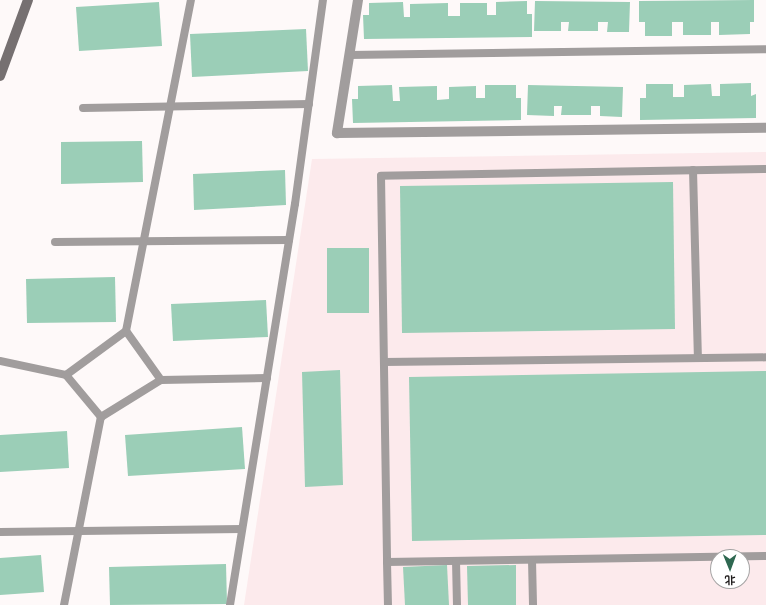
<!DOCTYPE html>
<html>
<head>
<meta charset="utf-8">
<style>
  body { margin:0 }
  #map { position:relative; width:766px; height:605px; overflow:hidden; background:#fef9f9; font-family:"IBM Plex Serif","Noto Sans SC",serif }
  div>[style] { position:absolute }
  .built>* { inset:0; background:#fceaec }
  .building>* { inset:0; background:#9bceb7 }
  .lane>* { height:8px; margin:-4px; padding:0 4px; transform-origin:4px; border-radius:4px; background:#a19d9d }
  .street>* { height:10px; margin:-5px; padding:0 5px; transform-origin:5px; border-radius:5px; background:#a19d9d }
  .secondary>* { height:10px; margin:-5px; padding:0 5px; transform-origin:5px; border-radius:5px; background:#767071 }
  span { translate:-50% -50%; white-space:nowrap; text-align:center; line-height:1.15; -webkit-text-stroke:3px #fff; paint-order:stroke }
  .north { position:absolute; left:710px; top:549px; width:40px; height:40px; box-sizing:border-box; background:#fff; border:1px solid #a5a4a4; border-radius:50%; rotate:179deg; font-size:11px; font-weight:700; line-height:16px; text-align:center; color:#1e1b1b }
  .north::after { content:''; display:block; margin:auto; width:14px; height:18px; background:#2e6851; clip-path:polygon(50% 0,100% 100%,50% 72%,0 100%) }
</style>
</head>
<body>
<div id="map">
  <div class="built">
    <i style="clip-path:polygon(evenodd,766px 152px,766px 605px,244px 605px,312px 159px,766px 152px,718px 557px,742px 557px,742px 581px,718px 581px,718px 557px)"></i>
  </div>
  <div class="building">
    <i style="clip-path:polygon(754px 0,754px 22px,750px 22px,750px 34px,719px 35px,719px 22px,711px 22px,711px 35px,683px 35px,683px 22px,672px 22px,672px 36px,645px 36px,645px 22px,639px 22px,639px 1px)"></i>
    <i style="clip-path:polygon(527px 1px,527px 14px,532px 14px,532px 37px,364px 39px,363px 15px,369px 15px,369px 3px,403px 2px,404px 17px,410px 17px,410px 4px,448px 3px,448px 16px,460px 16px,460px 3px,487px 3px,487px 15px,496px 15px,496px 2px)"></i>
    <i style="clip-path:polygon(535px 1px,630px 2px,629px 32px,607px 32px,608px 22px,598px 22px,598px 31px,568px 31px,569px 22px,561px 22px,561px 31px,534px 31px)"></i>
    <i style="clip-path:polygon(159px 2px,162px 46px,79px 51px,76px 7px)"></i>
    <i style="clip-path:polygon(306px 29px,308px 71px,192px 77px,190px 34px)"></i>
    <i style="clip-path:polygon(751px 83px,751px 96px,756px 94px,756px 118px,640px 120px,640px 98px,646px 98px,646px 84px,673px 84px,673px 97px,684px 97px,684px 85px,711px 84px,712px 96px,720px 96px,720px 84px)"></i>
    <i style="clip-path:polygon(392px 85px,393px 101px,400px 101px,399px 87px,437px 86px,437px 100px,449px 99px,449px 87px,476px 86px,476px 98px,485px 98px,485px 85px,516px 85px,516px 98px,521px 98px,521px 120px,353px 123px,352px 99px,358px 99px,358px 86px)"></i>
    <i style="clip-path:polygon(528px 85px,623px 87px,622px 117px,600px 116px,600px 106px,591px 106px,591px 115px,561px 115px,562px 106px,554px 106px,554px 116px,527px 115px)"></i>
    <i style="clip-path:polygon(142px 141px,143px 182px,61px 184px,61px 142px)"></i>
    <i style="clip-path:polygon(285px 170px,286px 205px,194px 210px,193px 174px)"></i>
    <i style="clip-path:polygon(673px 182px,675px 329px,402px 333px,400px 186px)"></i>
    <i style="clip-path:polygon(327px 248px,369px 248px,369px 313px,327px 313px)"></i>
    <i style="clip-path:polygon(115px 277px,116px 322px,27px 323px,26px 279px)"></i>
    <i style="clip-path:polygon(266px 300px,268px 337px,173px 341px,171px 304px)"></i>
    <i style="clip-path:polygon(340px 370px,343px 485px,305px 487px,302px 372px)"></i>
    <i style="clip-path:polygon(766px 371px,766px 535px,412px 541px,409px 377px)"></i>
    <i style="clip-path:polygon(242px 427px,245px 469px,128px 476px,125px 435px)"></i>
    <i style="clip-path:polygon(67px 431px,69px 468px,0 472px,0 435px)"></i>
    <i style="clip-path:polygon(41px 555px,44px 592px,0 595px,0 558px)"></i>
    <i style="clip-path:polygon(226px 564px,227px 604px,110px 605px,109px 567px)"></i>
    <i style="clip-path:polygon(447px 565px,449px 605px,405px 605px,403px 567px)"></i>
    <i style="clip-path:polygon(516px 565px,516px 605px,468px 605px,467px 566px)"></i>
  </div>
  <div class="lane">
    <i style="left:349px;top:55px;width:417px;rotate:-0.8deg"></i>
    <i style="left:83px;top:108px;width:226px;rotate:-1deg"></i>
    <i style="left:766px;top:169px;width:385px;rotate:179deg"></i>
    <i style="left:381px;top:176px;width:386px;rotate:89.1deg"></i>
    <i style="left:387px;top:562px;width:379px;rotate:-0.9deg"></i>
    <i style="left:693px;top:170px;width:188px;rotate:88.5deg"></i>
    <i style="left:55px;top:242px;width:234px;rotate:-0.5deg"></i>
    <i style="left:126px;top:331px;width:337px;rotate:-78.9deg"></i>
    <i style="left:0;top:361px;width:67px;rotate:12deg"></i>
    <i style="left:384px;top:362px;width:382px;rotate:-0.7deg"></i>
    <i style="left:161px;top:380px;width:106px;rotate:-1.1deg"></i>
    <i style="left:0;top:532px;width:242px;rotate:-0.7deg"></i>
    <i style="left:532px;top:560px;width:45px;rotate:88.7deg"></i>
    <i style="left:456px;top:561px;width:44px;rotate:88.7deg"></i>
    <i style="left:387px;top:562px;width:43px;rotate:88.7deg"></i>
    <i style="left:64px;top:605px;width:192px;rotate:-78.9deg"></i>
    <i style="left:101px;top:417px;width:70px;rotate:-31.7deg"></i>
    <i style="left:161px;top:380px;width:60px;rotate:-125.5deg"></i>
    <i style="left:126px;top:331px;width:74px;rotate:143.7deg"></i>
    <i style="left:66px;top:375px;width:55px;rotate:50.2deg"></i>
    <i style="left:230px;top:605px;width:406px;rotate:-80.8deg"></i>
    <i style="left:295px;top:204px;width:206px;rotate:-82.2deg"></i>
  </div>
  <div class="street">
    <i style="left:358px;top:0;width:135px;rotate:99deg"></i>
    <i style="left:337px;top:133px;width:429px;rotate:-0.7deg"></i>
  </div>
  <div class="secondary">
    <i style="left:0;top:76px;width:81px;rotate:-69.8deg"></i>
  </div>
  <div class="north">北</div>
</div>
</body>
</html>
